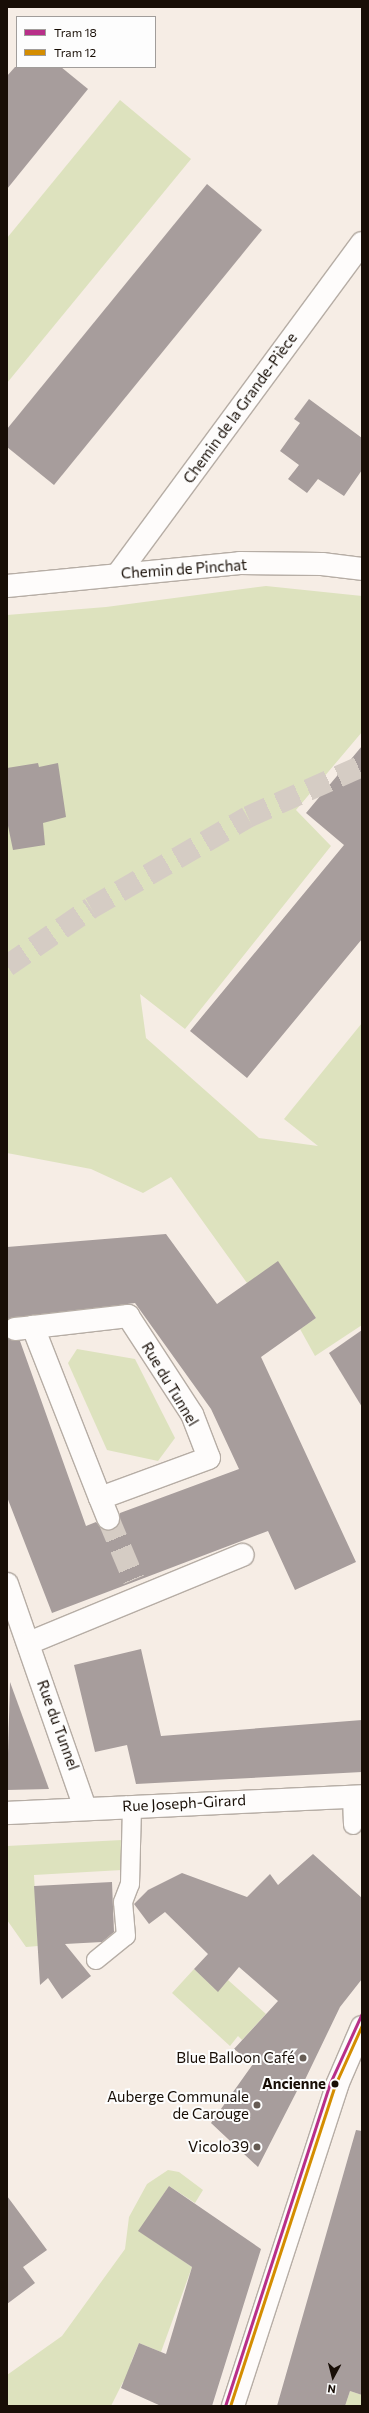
<!DOCTYPE html>
<html>
<head>
<meta charset="utf-8">
<style>
  body { margin:0 }
  #map { position:relative; width:369px; height:2413px; overflow:hidden; background:#f6ede5; font-family:Commissioner,sans-serif }
  div>[style] { position:absolute }
  .green>* { inset:0; background:#dde2be }
  .building>* { inset:0; background:#a79d9c }
  .street-tunnel>* { height:22px; margin-top:-11px; transform-origin:0; background:repeating-linear-gradient(90deg,#d5ccc4 0 22px,transparent 0 33px) }
  .primary-tunnel>* { height:22px; margin-top:-11px; transform-origin:0; background:repeating-linear-gradient(90deg,#d5ccc4 0 22px,transparent 0 33px) }
  .roads { filter:drop-shadow(1px 0 #b6ada5) drop-shadow(-1px 0 #b6ada5) drop-shadow(0 1px #b6ada5) drop-shadow(0 -1px #b6ada5) }
  .lane>* { height:18px; margin:-9px; padding:0 9px; transform-origin:9px; border-radius:9px; background:#fefcfb }
  .street>* { height:22px; margin:-11px; padding:0 11px; transform-origin:11px; border-radius:11px; background:#fefcfb }
  .secondary>* { height:22px; margin:-11px; padding:0 11px; transform-origin:11px; border-radius:11px; background:#fefcfb }
  .tram-1>* { height:3px; margin:-1.5px; padding:0 1.5px; transform-origin:1.5px; border-radius:1.5px; background:#b82f89 }
  .tram-2>* { height:3px; margin:-1.5px; padding:0 1.5px; transform-origin:1.5px; border-radius:1.5px; background:#d48d01 }
  .dots>* { width:11px; height:11px; translate:-50% -50%; box-sizing:border-box; border:2px solid #fdfdfd; border-radius:50% }
  span { translate:-50% -50%; white-space:nowrap; text-align:center; line-height:1.15; -webkit-text-stroke:4px #fdfdfd; paint-order:stroke }
  .street-label { font-size:15px; color:#180e06 }
  .poi-label { font-size:15px; color:#180e06 }
  .right { translate:-100% -50%; text-align:right }
  .stop-label { font-size:15px; color:#180e06; font-weight:700 }
  .frame { position:absolute; inset:0; border:8px solid #180e06; pointer-events:none }
  .legend { position:absolute; left:16px; top:16px; width:140px; height:52px; box-sizing:border-box; background:#fdfdfd; border:1px solid #a19d9a; margin:0; padding:5px 7px; list-style:none; font-size:12px; color:#180e06 }
  .legend li { display:flex; align-items:center; gap:8px; height:20px }
  .legend b { width:20px; border:1px solid #a19d9a }
  .north { position:absolute; left:313px; top:2357px; width:40px; height:40px; -webkit-text-stroke:3px #fdfdfd; paint-order:stroke; rotate:187deg; font-size:11px; font-weight:700; line-height:16px; text-align:center; color:#180e06 }
  .north::after { content:''; display:block; margin:auto; width:14px; height:18px; background:#180e06; clip-path:polygon(50% 0,100% 100%,50% 72%,0 100%) }
</style>
</head>
<body>
<div id="map">
  <div class="green">
    <i style="clip-path:polygon(120px 100px,191px 159px,7px 383px,7px 238px)"></i>
    <i style="clip-path:polygon(266px 586px,362px 596px,362px 732px,296px 810px,331px 846px,185px 1029px,140px 994px,146px 1038px,259px 1138px,318px 1146px,284px 1119px,362px 1023px,362px 1325px,315px 1356px,300px 1329px,316px 1318px,278px 1262px,247px 1283px,171px 1177px,143px 1193px,91px 1169px,7px 1153px,7px 615px,106px 607px)"></i>
    <i style="clip-path:polygon(77px 1349px,135px 1359px,175px 1438px,158px 1461px,107px 1450px,68px 1363px)"></i>
    <i style="clip-path:polygon(122px 1840px,122px 1870px,34px 1875px,38px 1946px,26px 1947px,7px 1920px,7px 1846px)"></i>
    <i style="clip-path:polygon(194px 1969px,218px 1991px,228px 1980px,266px 2014px,242px 2040px,238px 2036px,230px 2046px,172px 1993px)"></i>
    <i style="clip-path:polygon(168px 2170px,179px 2172px,203px 2190px,195px 2203px,169px 2186px,139px 2231px,192px 2267px,161px 2352px,139px 2343px,131px 2362px,131px 2385px,123px 2382px,111px 2406px,7px 2406px,7px 2375px,62px 2336px,125px 2249px,129px 2217px,147px 2184px)"></i>
    <i style="clip-path:polygon(350px 2391px,362px 2395px,362px 2406px,345px 2406px)"></i>
  </div>
  <div class="building">
    <i style="clip-path:polygon(15px 67px,61px 67px,88px 89px,7px 189px,7px 76px)"></i>
    <i style="clip-path:polygon(207px 184px,262px 230px,54px 485px,7px 447px,7px 429px)"></i>
    <i style="clip-path:polygon(309px 399px,362px 438px,362px 470px,344px 496px,318px 479px,307px 493px,288px 479px,299px 465px,280px 451px,300px 423px,294px 419px)"></i>
    <i style="clip-path:polygon(362px 746px,362px 939px,247px 1078px,190px 1031px,344px 845px,306px 813px)"></i>
    <i style="clip-path:polygon(38px 763px,39px 767px,58px 763px,66px 817px,43px 823px,45px 845px,13px 850px,7px 821px,7px 768px)"></i>
    <i style="clip-path:polygon(166px 1234px,217px 1304px,278px 1261px,316px 1318px,261px 1357px,356px 1562px,295px 1590px,268px 1531px,52px 1613px,7px 1497px,7px 1338px,20px 1341px,86px 1526px,96px 1522px,101px 1528px,112px 1530px,118px 1525px,120px 1513px,239px 1469px,211px 1409px,135px 1303px,7px 1320px,7px 1247px)"></i>
    <i style="clip-path:polygon(362px 1330px,362px 1407px,329px 1353px)"></i>
    <i style="clip-path:polygon(141px 1649px,161px 1736px,362px 1720px,362px 1772px,136px 1784px,127px 1745px,95px 1752px,74px 1665px)"></i>
    <i style="clip-path:polygon(10px 1682px,49px 1789px,7px 1790px)"></i>
    <i style="clip-path:polygon(313px 1854px,362px 1898px,362px 1979px,340px 2007px,301px 2088px,299px 2087px,258px 2167px,211px 2123px,253px 2064px,234px 2049px,278px 2001px,239px 1967px,218px 1992px,194px 1969px,208px 1954px,165px 1912px,149px 1924px,134px 1904px,148px 1890px,182px 1873px,247px 1897px,270px 1874px,278px 1885px)"></i>
    <i style="clip-path:polygon(112px 1882px,114px 1932px,102px 1942px,65px 1944px,91px 1976px,62px 1999px,48px 1978px,40px 1985px,34px 1886px)"></i>
    <i style="clip-path:polygon(356px 2130px,362px 2131px,362px 2395px,350px 2391px,345px 2406px,277px 2406px)"></i>
    <i style="clip-path:polygon(169px 2186px,261px 2249px,212px 2406px,161px 2406px,121px 2388px,139px 2343px,166px 2354px,192px 2267px,138px 2231px)"></i>
    <i style="clip-path:polygon(7px 2196px,47px 2250px,23px 2267px,35px 2283px,7px 2304px)"></i>
  </div>
  <div class="street-tunnel">
    <i style="left:108px;top:1518px;width:67px;rotate:67.2deg"></i>
  </div>
  <div class="primary-tunnel">
    <i style="left:7px;top:966px;width:102px;rotate:-34.6deg"></i>
    <i style="left:91px;top:908px;width:181px;rotate:-30.1deg"></i>
    <i style="left:248px;top:817px;width:125px;rotate:-24.1deg"></i>
  </div>
  <div class="roads">
    <div class="lane">
      <i style="left:352px;top:1796px;width:29px;rotate:88deg"></i>
      <i style="left:96px;top:1960px;width:38px;rotate:-39deg"></i>
      <i style="left:126px;top:1936px;width:34px;rotate:-95deg"></i>
      <i style="left:123px;top:1902px;width:19px;rotate:-69deg"></i>
      <i style="left:130px;top:1884px;width:78px;rotate:-88.5deg"></i>
    </div>
    <div class="street">
      <i style="left:118px;top:574px;width:411px;rotate:-53.6deg"></i>
      <i style="left:15px;top:1329px;width:18px;rotate:-6deg"></i>
      <i style="left:33px;top:1327px;width:96px;rotate:-6.6deg"></i>
      <i style="left:128px;top:1316px;width:117px;rotate:56.9deg"></i>
      <i style="left:192px;top:1414px;width:47px;rotate:68.9deg"></i>
      <i style="left:209px;top:1458px;width:116px;rotate:159.8deg"></i>
      <i style="left:100px;top:1498px;width:184px;rotate:-111.4deg"></i>
      <i style="left:100px;top:1498px;width:22px;rotate:68deg"></i>
      <i style="left:7px;top:1584px;width:237px;rotate:70.8deg"></i>
      <i style="left:29px;top:1643px;width:231px;rotate:-22.4deg"></i>
      <i style="left:233px;top:2406px;width:337px;rotate:-72deg"></i>
      <i style="left:337px;top:2085px;width:63px;rotate:-66.7deg"></i>
    </div>
    <div class="secondary">
      <i style="left:7px;top:586px;width:234px;rotate:-5.6deg"></i>
      <i style="left:240px;top:563px;width:82px;rotate:0.7deg"></i>
      <i style="left:322px;top:564px;width:40px;rotate:7.1deg"></i>
      <i style="left:7px;top:1813px;width:355px;rotate:-2.7deg"></i>
    </div>
  </div>
  <div class="tram-1">
    <i style="left:225px;top:2406px;width:340px;rotate:-72deg"></i>
    <i style="left:330px;top:2083px;width:77px;rotate:-65.4deg"></i>
  </div>
  <div class="tram-2">
    <i style="left:230px;top:2406px;width:338px;rotate:-71.9deg"></i>
    <i style="left:335px;top:2085px;width:66px;rotate:-65.8deg"></i>
  </div>
  <div class="dots">
    <i style="left:303px;top:2058px;background:#665c54"></i>
    <i style="left:335px;top:2084px;background:#180e06"></i>
    <i style="left:257px;top:2105px;background:#665c54"></i>
    <i style="left:257px;top:2147px;background:#665c54"></i>
  </div>
  <div class="street-label">
    <span style="left:240px;top:408px;rotate:-54deg">Chemin de la Grande-Pièce</span>
    <span style="left:184px;top:569px;rotate:-4deg">Chemin de Pinchat</span>
    <span style="left:170px;top:1384px;rotate:59deg">Rue du Tunnel</span>
    <span style="left:58px;top:1725px;rotate:70deg">Rue du Tunnel</span>
    <span style="left:184px;top:1803px;rotate:-3deg">Rue Joseph-Girard</span>
  </div>
  <div class="poi-label">
    <span class="right" style="left:295px;top:2058px">Blue Balloon Café</span>
    <span class="right" style="left:249px;top:2105px">Auberge Communale<br>de Carouge</span>
    <span class="right" style="left:249px;top:2147px">Vicolo39</span>
  </div>
  <div class="stop-label">
    <span class="right" style="left:326px;top:2084px">Ancienne</span>
  </div>
  <div class="frame"></div>
  <ul class="legend">
  <li><b style="height:5px;background:#b82f89"></b>Tram 18</li>
  <li><b style="height:5px;background:#d48d01"></b>Tram 12</li>
  </ul>
  <div class="north">N</div>
</div>
</body>
</html>
